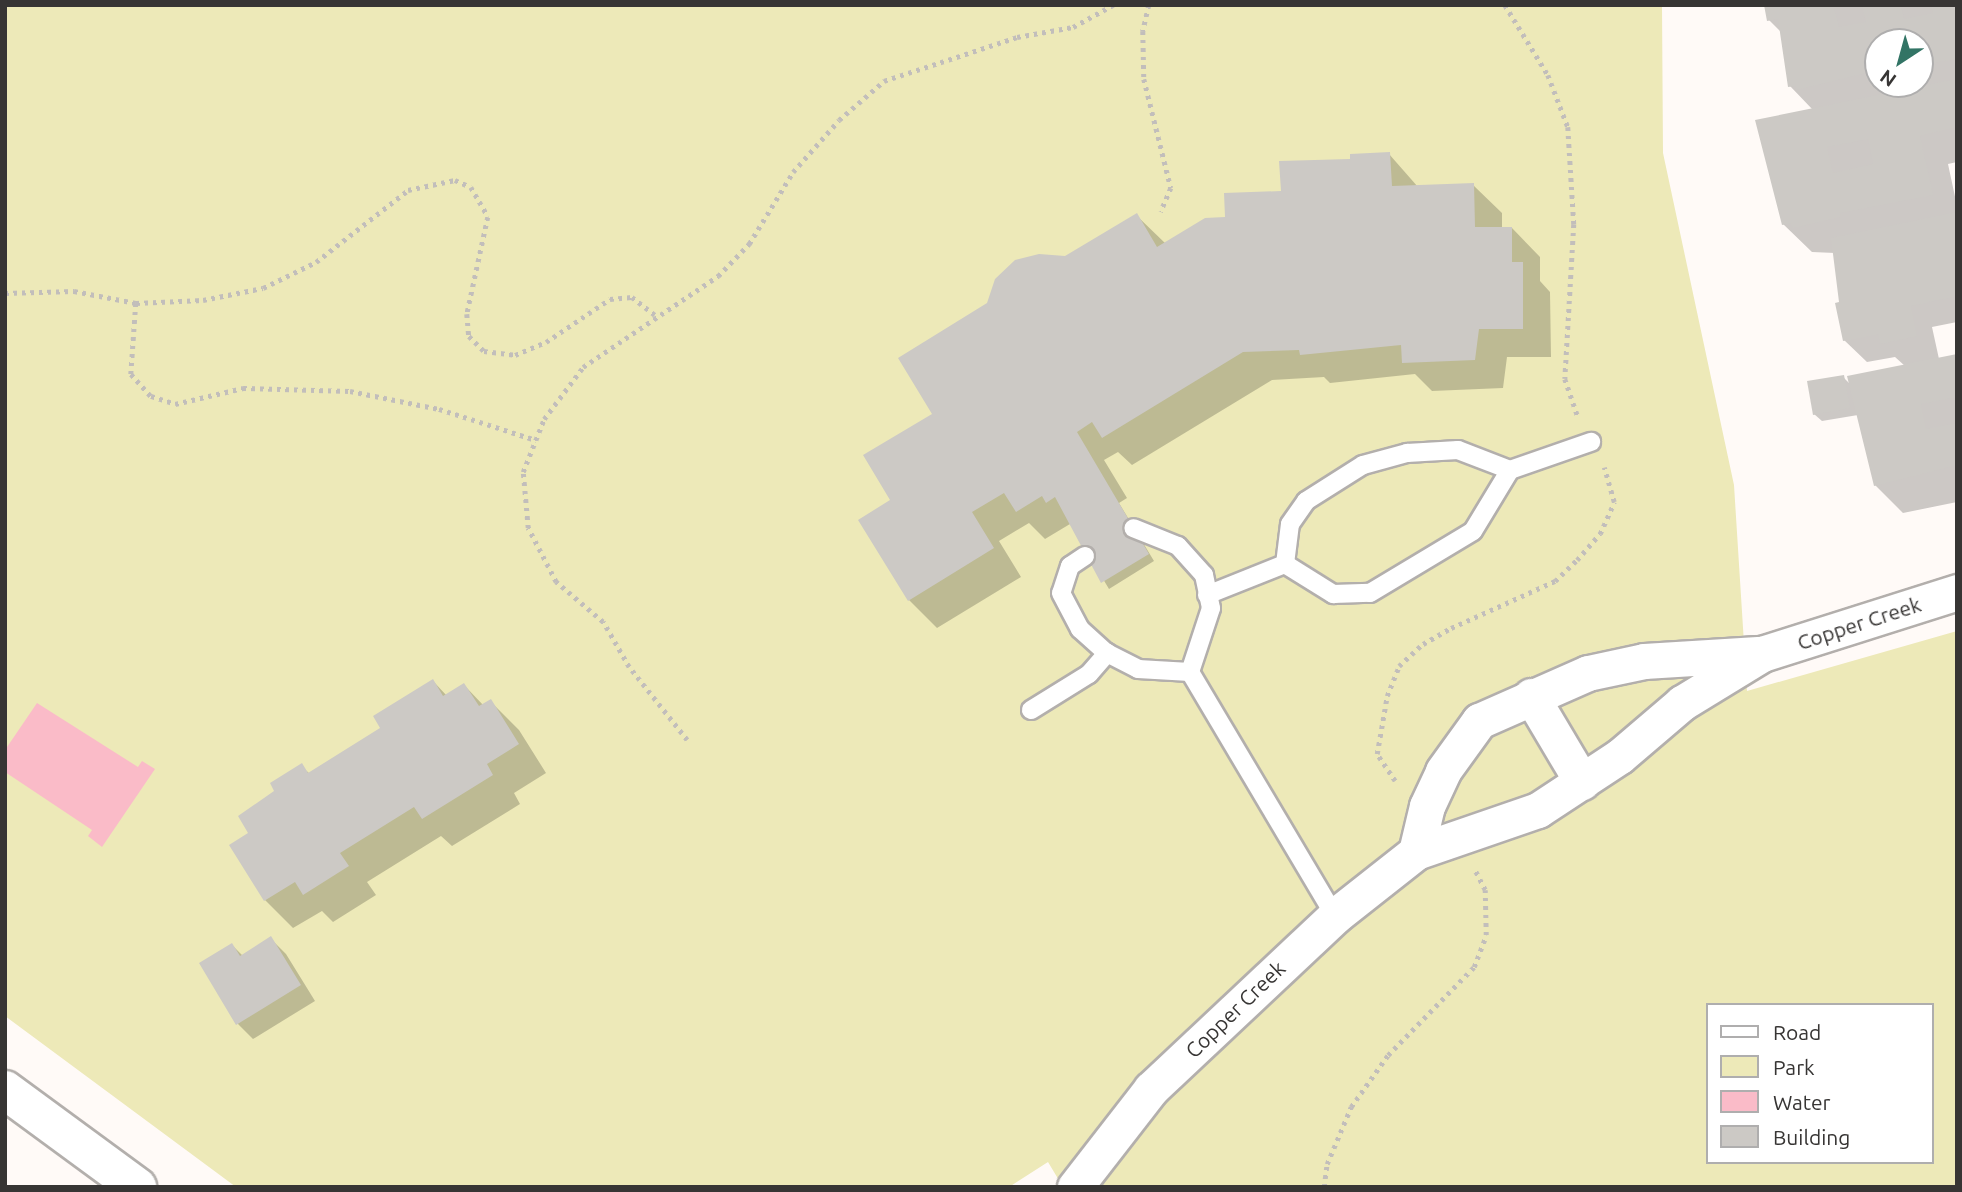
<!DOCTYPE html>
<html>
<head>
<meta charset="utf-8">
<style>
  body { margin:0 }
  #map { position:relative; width:1962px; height:1192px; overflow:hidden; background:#fffaf7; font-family:Ubuntu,sans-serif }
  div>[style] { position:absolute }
  .green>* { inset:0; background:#ede9b8 }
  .water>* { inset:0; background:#fabbc8 }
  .shadow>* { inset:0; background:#0003 }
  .building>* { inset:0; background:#ccc9c5 }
  .path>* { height:4.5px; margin-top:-2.25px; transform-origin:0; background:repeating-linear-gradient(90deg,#c2bebb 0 3.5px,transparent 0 8.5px) }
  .roads { filter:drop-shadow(2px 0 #b3afac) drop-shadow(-2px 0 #b3afac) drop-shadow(0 2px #b3afac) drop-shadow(0 -2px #b3afac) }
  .service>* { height:18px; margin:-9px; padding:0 9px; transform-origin:9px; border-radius:9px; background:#fff }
  .minor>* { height:35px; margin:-17.5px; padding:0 17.5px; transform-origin:17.5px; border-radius:17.5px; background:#fff }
  .tertiary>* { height:38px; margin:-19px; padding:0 19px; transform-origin:19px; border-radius:19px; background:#fff }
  span { translate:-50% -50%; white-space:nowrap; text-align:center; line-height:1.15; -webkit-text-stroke:5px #fff; paint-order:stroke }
  .street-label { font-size:21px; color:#373534 }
  .frame { position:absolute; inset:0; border:7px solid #373534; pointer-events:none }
  .legend { position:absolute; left:1706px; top:1003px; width:228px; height:161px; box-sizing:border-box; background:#fff; border:2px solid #afaeae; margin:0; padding:9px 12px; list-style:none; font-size:21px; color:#373534 }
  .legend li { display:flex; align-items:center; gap:14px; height:35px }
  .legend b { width:35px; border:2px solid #afaeae }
  .north { position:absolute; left:1864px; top:28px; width:70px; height:70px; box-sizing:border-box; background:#fff; border:2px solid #afaeae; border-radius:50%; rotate:216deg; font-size:19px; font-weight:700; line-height:28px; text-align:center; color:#373534 }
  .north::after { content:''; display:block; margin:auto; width:24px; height:32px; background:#327465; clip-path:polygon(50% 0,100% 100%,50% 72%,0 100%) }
</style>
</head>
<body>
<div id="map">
  <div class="green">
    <i style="clip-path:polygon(evenodd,5px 5px,1662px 5px,1663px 153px,1734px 485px,1747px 691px,1957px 631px,1957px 1187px,1063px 1187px,1048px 1162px,1009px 1187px,236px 1187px,5px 1016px,5px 5px,1708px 1005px,1932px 1005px,1932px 1162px,1708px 1162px,1708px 1005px)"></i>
  </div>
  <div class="water">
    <i style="clip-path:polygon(37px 703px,138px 767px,142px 761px,155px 769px,102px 847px,88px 836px,92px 830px,5px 772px,5px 750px)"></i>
  </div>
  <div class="shadow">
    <i style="clip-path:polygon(evenodd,1765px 5px,1957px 5px,1957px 162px,1948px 164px,1957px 206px,1957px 322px,1932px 327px,1939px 359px,1957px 356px,1957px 502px,1903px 513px,1875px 485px,1858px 415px,1822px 421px,1814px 414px,1843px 377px,1851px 385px,1905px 366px,1895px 357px,1867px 362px,1844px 340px,1835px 253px,1812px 252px,1783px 224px,1813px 110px,1790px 86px,1782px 33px,1769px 20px,1765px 5px,1878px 42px,1920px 42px,1920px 84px,1878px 84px,1878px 42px)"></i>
    <i style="clip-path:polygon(1389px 154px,1418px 187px,1473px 185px,1502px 213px,1502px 228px,1512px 228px,1540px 257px,1540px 281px,1550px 292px,1551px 357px,1507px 357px,1503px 388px,1432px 391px,1415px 374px,1330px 383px,1324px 377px,1272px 380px,1132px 465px,1118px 452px,1104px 460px,1127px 498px,1119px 503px,1154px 561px,1109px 589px,1070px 524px,1045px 539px,1029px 523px,999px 541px,1021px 577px,937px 628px,909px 600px,893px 500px,934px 414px,1065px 258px,1136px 215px,1166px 244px,1352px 161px)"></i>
    <i style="clip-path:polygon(433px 681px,447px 696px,464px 685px,484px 706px,491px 702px,519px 730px,546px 773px,514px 793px,520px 804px,452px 846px,441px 836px,367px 882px,376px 895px,333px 922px,322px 911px,293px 928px,265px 900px,250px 833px,276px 791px,301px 766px,310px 774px,383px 729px)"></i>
    <i style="clip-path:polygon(271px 939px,286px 954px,315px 1001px,253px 1039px,238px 1024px,232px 945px,243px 956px)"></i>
  </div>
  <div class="building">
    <i style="clip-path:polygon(1764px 5px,1840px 5px,1834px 8px,1839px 27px,1866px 22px,1862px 5px,1901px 5px,1904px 19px,1933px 13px,1931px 5px,1957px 5px,1957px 59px,1920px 65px,1920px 42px,1878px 42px,1878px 70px,1796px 90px,1795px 86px,1788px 87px,1778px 19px,1767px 21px)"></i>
    <i style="clip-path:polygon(evenodd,1957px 79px,1957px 127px,1920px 136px,1933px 195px,1840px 213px,1841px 217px,1793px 228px,1791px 223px,1782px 225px,1755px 120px,1957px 79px,1868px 139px,1873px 164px,1833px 173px,1827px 147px,1868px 139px)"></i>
    <i style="clip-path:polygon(1390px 152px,1392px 186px,1474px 183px,1475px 227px,1512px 227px,1512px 262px,1523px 262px,1523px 329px,1479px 329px,1475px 360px,1402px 363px,1401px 345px,1300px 355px,1299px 350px,1243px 352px,1102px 438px,1092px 422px,1077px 432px,1149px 554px,1101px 583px,1055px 497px,1046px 503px,1042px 496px,1016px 512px,1004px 493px,972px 512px,994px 548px,908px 601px,858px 520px,890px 500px,863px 455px,932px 414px,898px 358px,987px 303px,995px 279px,1015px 260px,1039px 254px,1065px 256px,1137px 213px,1157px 247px,1205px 218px,1225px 217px,1224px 193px,1281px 191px,1279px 161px,1350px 159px,1350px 154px)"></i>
    <i style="clip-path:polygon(1957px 212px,1957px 296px,1911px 306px,1917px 336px,1880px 344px,1878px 334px,1843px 341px,1835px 303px,1839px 302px,1831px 238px)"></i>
    <i style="clip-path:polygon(1957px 354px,1957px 397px,1921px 404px,1926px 429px,1957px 423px,1957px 465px,1874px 486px,1847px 376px)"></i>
    <i style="clip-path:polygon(1844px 375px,1850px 408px,1813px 415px,1807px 381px)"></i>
    <i style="clip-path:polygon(433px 679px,443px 696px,464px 683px,479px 706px,491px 699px,519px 744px,487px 764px,493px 775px,422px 819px,414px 807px,340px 853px,349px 866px,303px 895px,295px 882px,264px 901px,229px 845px,248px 833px,238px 816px,274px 791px,270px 783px,302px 763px,308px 773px,380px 728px,373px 716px)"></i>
    <i style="clip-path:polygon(271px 936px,301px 985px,236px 1025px,199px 963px,232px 943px,240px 956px)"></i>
  </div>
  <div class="path">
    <i style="left:1149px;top:5px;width:27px;rotate:103deg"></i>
    <i style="left:1143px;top:31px;width:48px;rotate:88.8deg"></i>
    <i style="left:1144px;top:79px;width:112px;rotate:76.1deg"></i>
    <i style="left:1171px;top:188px;width:26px;rotate:113deg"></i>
    <i style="left:1505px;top:5px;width:82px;rotate:58.4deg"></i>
    <i style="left:1548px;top:75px;width:56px;rotate:69deg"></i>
    <i style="left:1568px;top:127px;width:97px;rotate:86.5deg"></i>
    <i style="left:1574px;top:224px;width:155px;rotate:93.3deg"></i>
    <i style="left:1565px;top:379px;width:39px;rotate:71deg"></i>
    <i style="left:5px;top:293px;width:69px;rotate:-1.7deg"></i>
    <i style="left:74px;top:291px;width:63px;rotate:11deg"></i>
    <i style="left:136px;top:303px;width:67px;rotate:-2.6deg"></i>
    <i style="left:203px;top:300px;width:61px;rotate:-11.3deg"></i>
    <i style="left:263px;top:288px;width:59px;rotate:-26.1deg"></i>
    <i style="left:316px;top:262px;width:117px;rotate:-38deg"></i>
    <i style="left:408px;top:190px;width:48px;rotate:-12deg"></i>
    <i style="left:455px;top:180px;width:17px;rotate:24deg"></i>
    <i style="left:471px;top:187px;width:34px;rotate:60deg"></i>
    <i style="left:488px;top:217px;width:99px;rotate:102.2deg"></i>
    <i style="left:467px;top:314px;width:22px;rotate:85deg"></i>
    <i style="left:469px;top:336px;width:21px;rotate:45deg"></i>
    <i style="left:484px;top:351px;width:31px;rotate:7deg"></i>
    <i style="left:515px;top:355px;width:34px;rotate:-23deg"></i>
    <i style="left:546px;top:342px;width:77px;rotate:-33.9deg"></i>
    <i style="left:610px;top:299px;width:22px;rotate:-5deg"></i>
    <i style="left:632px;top:297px;width:29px;rotate:38deg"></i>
    <i style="left:136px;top:303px;width:71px;rotate:94deg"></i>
    <i style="left:131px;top:374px;width:30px;rotate:48deg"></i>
    <i style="left:151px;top:396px;width:25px;rotate:18deg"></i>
    <i style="left:175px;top:404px;width:70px;rotate:-13.2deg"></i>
    <i style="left:243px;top:388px;width:107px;rotate:1.6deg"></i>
    <i style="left:350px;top:391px;width:91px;rotate:11.4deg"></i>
    <i style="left:439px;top:409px;width:102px;rotate:17.7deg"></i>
    <i style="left:687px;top:740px;width:93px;rotate:-128.5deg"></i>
    <i style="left:629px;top:667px;width:52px;rotate:-120deg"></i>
    <i style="left:603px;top:622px;width:62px;rotate:-139.6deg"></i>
    <i style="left:556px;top:582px;width:61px;rotate:-117.4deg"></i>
    <i style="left:528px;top:528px;width:56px;rotate:-95.1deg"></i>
    <i style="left:523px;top:472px;width:57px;rotate:-68.4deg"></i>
    <i style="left:544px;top:419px;width:65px;rotate:-53.1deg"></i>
    <i style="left:583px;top:367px;width:163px;rotate:-34deg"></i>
    <i style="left:718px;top:276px;width:45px;rotate:-45.9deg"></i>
    <i style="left:749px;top:244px;width:84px;rotate:-58.6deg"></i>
    <i style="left:793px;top:172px;width:69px;rotate:-48.5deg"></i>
    <i style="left:839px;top:120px;width:60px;rotate:-40.9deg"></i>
    <i style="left:884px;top:81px;width:140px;rotate:-18.3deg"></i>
    <i style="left:1017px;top:37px;width:57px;rotate:-10.1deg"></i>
    <i style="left:1073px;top:27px;width:46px;rotate:-28.8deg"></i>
    <i style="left:1395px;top:781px;width:32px;rotate:-124deg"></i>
    <i style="left:1377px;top:754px;width:59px;rotate:-80.2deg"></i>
    <i style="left:1387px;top:696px;width:32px;rotate:-68deg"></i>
    <i style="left:1399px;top:666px;width:33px;rotate:-43deg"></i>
    <i style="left:1423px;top:644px;width:32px;rotate:-30deg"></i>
    <i style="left:1451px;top:628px;width:114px;rotate:-24.3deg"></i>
    <i style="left:1555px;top:581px;width:30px;rotate:-44deg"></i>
    <i style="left:1577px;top:560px;width:35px;rotate:-49deg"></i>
    <i style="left:1600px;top:534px;width:35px;rotate:-66deg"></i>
    <i style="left:1614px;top:502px;width:36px;rotate:-106deg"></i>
    <i style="left:1324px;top:1187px;width:23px;rotate:-83deg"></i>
    <i style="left:1327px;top:1164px;width:62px;rotate:-67.2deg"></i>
    <i style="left:1351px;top:1107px;width:64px;rotate:-54.6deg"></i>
    <i style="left:1388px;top:1055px;width:123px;rotate:-45.7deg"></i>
    <i style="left:1474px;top:967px;width:34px;rotate:-69deg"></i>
    <i style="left:1486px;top:935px;width:45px;rotate:-91.3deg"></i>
    <i style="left:1485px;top:890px;width:22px;rotate:-117deg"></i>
  </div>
  <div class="roads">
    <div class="service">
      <i style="left:1085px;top:556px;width:18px;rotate:146deg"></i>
      <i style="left:1070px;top:566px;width:28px;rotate:108deg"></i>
      <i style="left:1061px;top:593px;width:41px;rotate:62.2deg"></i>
      <i style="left:1080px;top:629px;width:36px;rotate:42deg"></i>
      <i style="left:1107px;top:653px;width:35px;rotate:27deg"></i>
      <i style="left:1138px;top:669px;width:52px;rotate:3.3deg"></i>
      <i style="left:1190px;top:672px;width:67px;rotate:-71.8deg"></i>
      <i style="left:1211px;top:608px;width:34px;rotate:-102deg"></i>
      <i style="left:1204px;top:575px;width:39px;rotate:-132deg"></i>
      <i style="left:1178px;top:546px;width:48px;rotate:-158.2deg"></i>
      <i style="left:1285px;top:564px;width:40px;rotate:-82.9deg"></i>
      <i style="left:1290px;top:524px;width:28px;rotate:-55deg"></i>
      <i style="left:1306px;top:501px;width:67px;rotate:-32.3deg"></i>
      <i style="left:1363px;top:465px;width:46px;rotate:-15.3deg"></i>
      <i style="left:1407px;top:453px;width:51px;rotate:-3.4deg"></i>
      <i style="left:1458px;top:450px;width:56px;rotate:21deg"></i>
      <i style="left:1207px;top:595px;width:84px;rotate:-21.7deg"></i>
      <i style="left:1285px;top:564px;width:57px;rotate:32deg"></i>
      <i style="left:1333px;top:594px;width:37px;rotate:-2deg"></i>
      <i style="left:1370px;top:593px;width:120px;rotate:-31deg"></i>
      <i style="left:1473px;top:531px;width:71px;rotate:-58.8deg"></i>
      <i style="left:1510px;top:470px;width:86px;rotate:-19.1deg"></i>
      <i style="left:1190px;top:672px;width:284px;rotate:59.3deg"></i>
      <i style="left:1031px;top:710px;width:68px;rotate:-31.8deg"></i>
      <i style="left:1089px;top:674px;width:28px;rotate:-49deg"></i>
    </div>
    <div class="minor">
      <i style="left:1531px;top:696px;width:100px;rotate:59.3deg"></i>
      <i style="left:1416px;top:852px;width:47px;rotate:-76.6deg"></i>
      <i style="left:1427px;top:806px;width:38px;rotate:-65deg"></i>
      <i style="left:1443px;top:771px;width:62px;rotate:-54.2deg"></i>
      <i style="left:1479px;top:721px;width:119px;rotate:-23.8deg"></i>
      <i style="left:1588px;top:673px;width:57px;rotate:-12.1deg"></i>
      <i style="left:1644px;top:661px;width:114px;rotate:-3.5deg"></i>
      <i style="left:1075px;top:1187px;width:124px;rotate:-52.2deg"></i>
      <i style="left:1151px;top:1089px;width:253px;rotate:-43.2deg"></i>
      <i style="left:1335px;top:916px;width:103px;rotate:-38.3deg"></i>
      <i style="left:1416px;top:852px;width:129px;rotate:-19deg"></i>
      <i style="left:1538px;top:810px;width:98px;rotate:-33.4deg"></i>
      <i style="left:1620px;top:756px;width:82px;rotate:-40.5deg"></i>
      <i style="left:1682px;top:703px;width:94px;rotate:-31.5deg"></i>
      <i style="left:1762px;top:654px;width:205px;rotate:-17.6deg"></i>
    </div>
    <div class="tertiary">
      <i style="left:5px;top:1090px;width:164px;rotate:36.3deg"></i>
    </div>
  </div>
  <div class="street-label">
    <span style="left:1859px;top:623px;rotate:-18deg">Copper Creek</span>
    <span style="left:1235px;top:1009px;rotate:-44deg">Copper Creek</span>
  </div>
  <div class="frame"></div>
  <ul class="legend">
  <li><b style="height:9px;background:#fff"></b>Road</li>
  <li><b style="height:19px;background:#ede9b8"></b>Park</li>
  <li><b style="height:19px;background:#fabbc8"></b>Water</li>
  <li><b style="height:19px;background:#ccc9c5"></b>Building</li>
  </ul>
  <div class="north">N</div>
</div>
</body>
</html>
